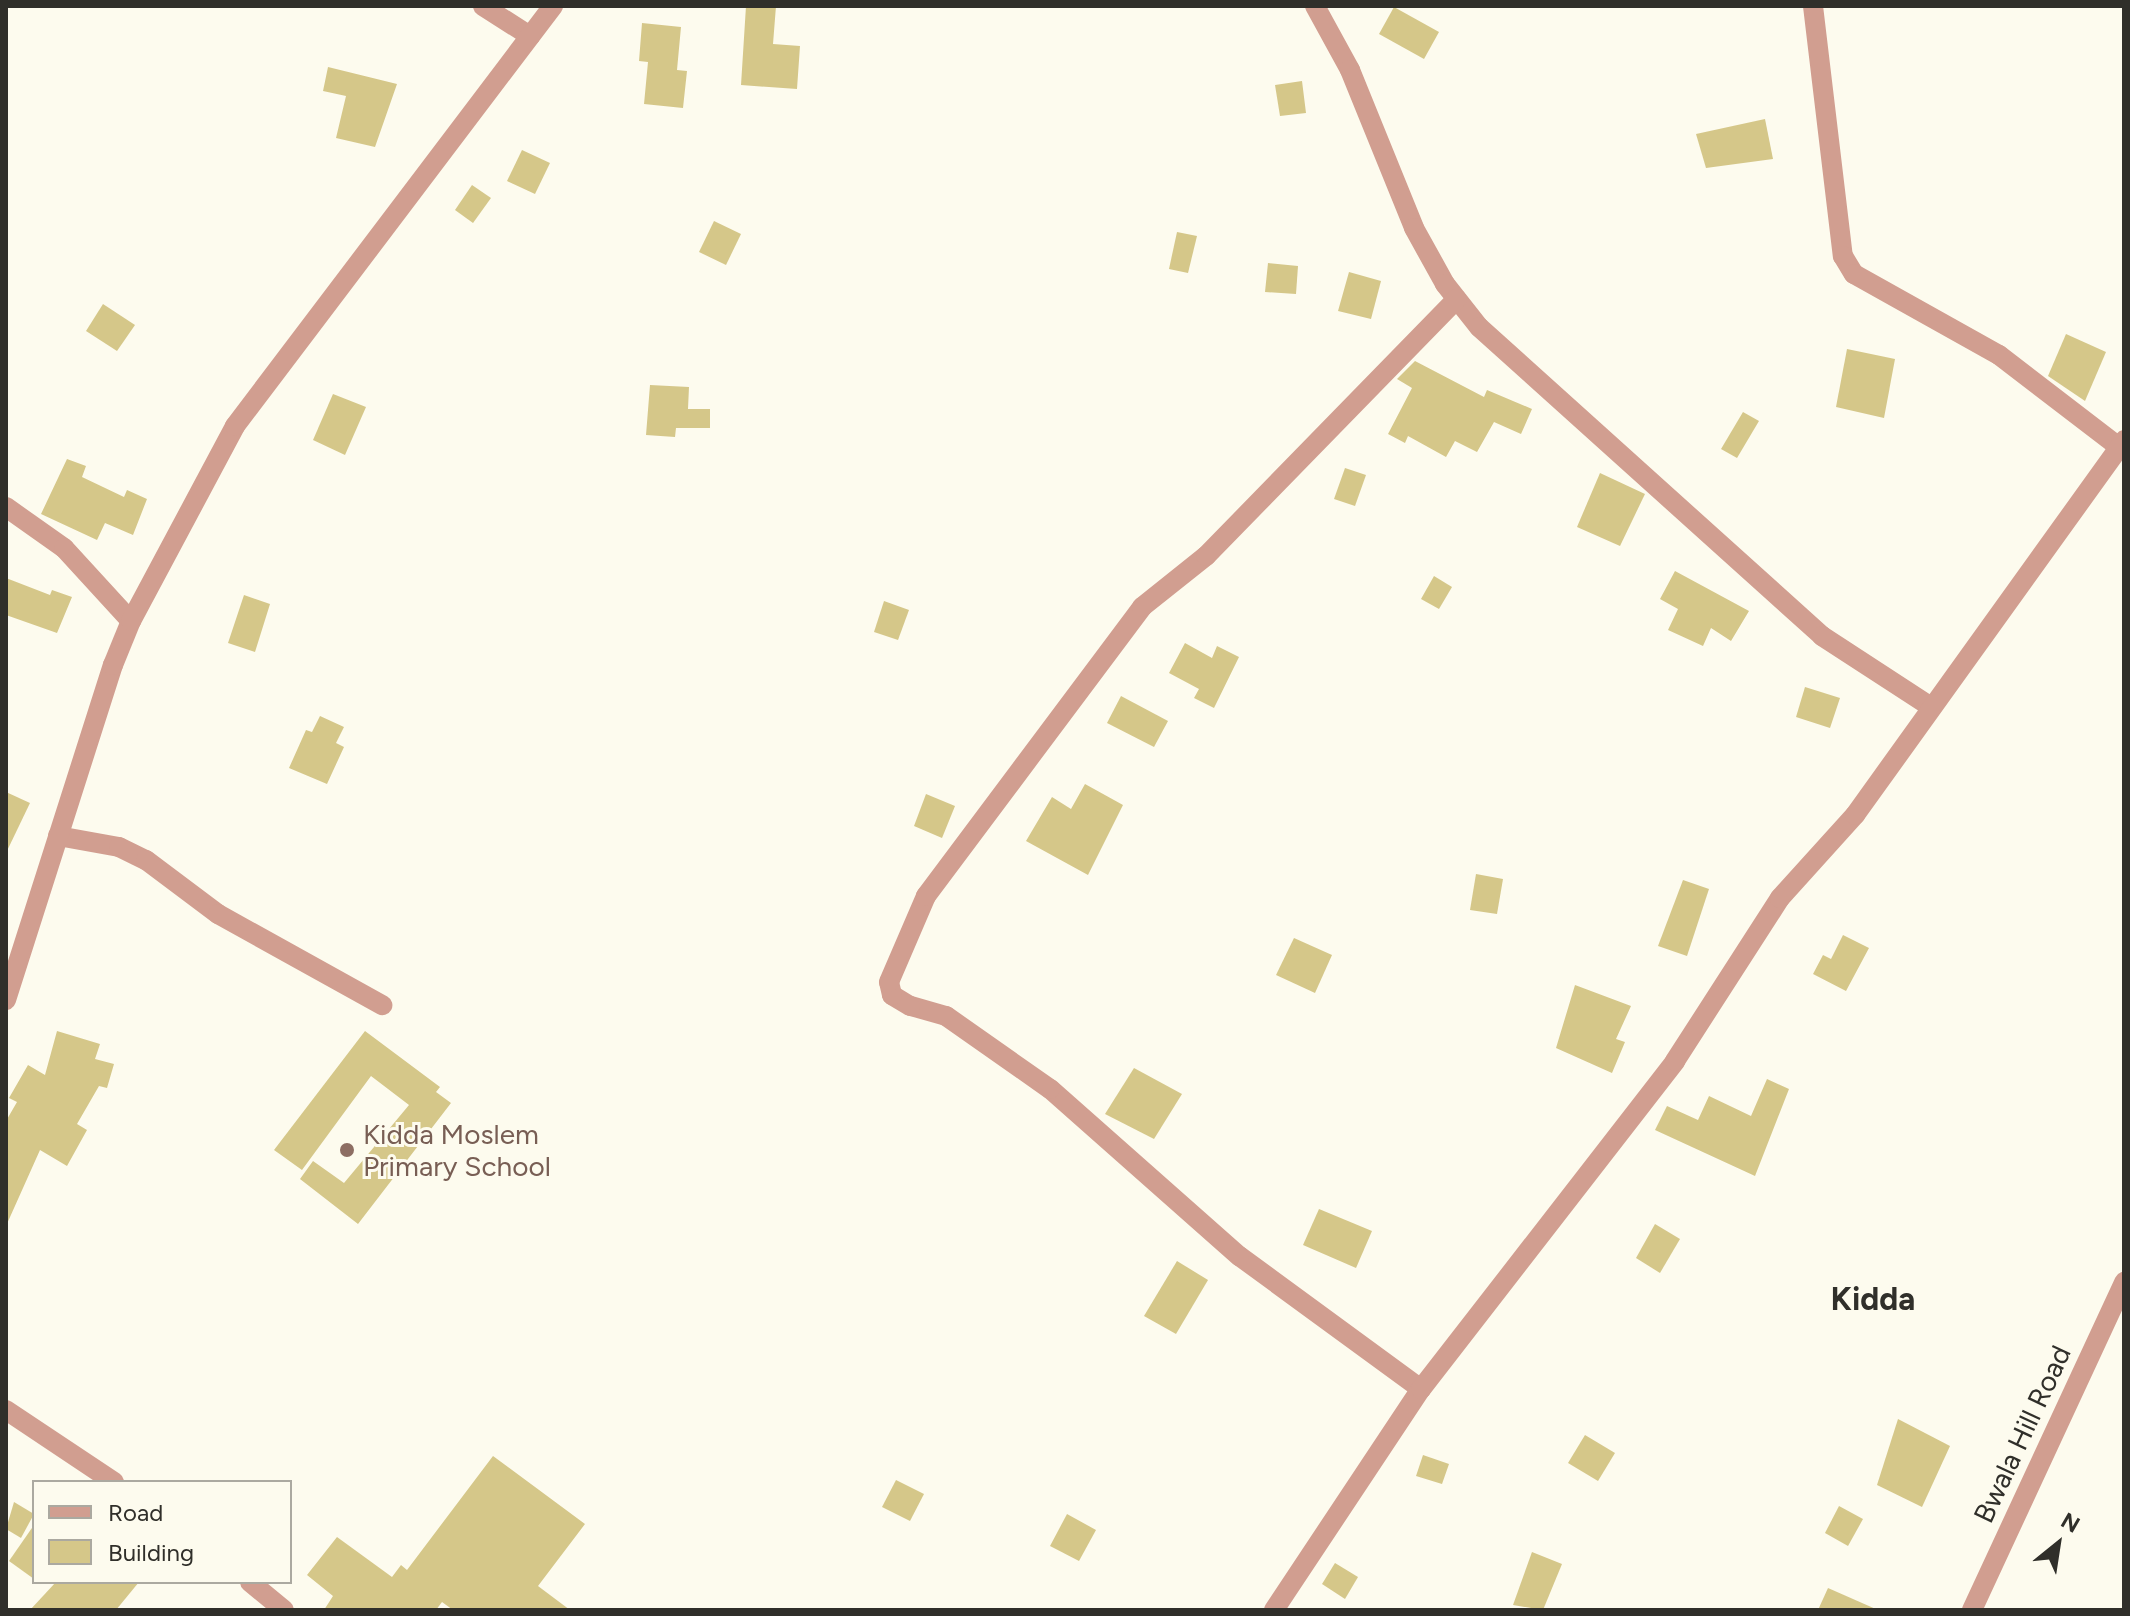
<!DOCTYPE html>
<html>
<head>
<meta charset="utf-8">
<style>
  body { margin:0 }
  #map { position:relative; width:2130px; height:1616px; overflow:hidden; background:#fdfbee; font-family:Figtree,sans-serif }
  div>[style] { position:absolute }
  .building>* { inset:0; background:#d5c789 }
  .minor>* { height:20px; margin:-10px; padding:0 10px; transform-origin:10px; border-radius:10px; background:#d19e90 }
  .dots>* { width:22px; height:22px; translate:-50% -50%; box-sizing:border-box; border:4px solid #fdfbee; border-radius:50% }
  span { translate:-50% -50%; white-space:nowrap; text-align:center; line-height:1.15; -webkit-text-stroke:6px #fdfbee; paint-order:stroke }
  .education-label { font-size:28px; color:#785e54 }
  .left { translate:0 -50%; text-align:left }
  .street-label { font-size:28px; color:#302f2a }
  .quarter-label { font-size:32px; color:#302f2a; font-weight:700 }
  .frame { position:absolute; inset:0; border:8px solid #302f2a; pointer-events:none }
  .legend { position:absolute; left:32px; top:1480px; width:260px; height:104px; box-sizing:border-box; background:#fdfbee; border:2px solid #aba9a0; margin:0; padding:10px 14px; list-style:none; font-size:24px; color:#302f2a }
  .legend li { display:flex; align-items:center; gap:16px; height:40px }
  .legend b { width:40px; border:2px solid #aba9a0 }
  .north { position:absolute; left:2018px; top:1504px; width:80px; height:80px; -webkit-text-stroke:6px #fdfbee; paint-order:stroke; rotate:30deg; font-size:22px; font-weight:700; line-height:32px; text-align:center; color:#302f2a }
  .north::after { content:''; display:block; margin:auto; width:28px; height:36px; background:#302f2a; clip-path:polygon(50% 0,100% 100%,50% 72%,0 100%) }
</style>
</head>
<body>
<div id="map">
  <div class="building">
    <i style="clip-path:polygon(746px 6px,776px 6px,773px 44px,800px 46px,797px 89px,741px 85px)"></i>
    <i style="clip-path:polygon(1394px 7px,1439px 32px,1424px 59px,1379px 34px)"></i>
    <i style="clip-path:polygon(642px 23px,681px 27px,677px 70px,687px 71px,683px 108px,644px 104px,648px 62px,639px 61px)"></i>
    <i style="clip-path:polygon(328px 67px,397px 84px,375px 147px,336px 138px,346px 96px,323px 91px)"></i>
    <i style="clip-path:polygon(1302px 81px,1306px 113px,1280px 116px,1275px 85px)"></i>
    <i style="clip-path:polygon(1765px 119px,1773px 159px,1706px 168px,1696px 134px)"></i>
    <i style="clip-path:polygon(522px 150px,550px 163px,535px 194px,507px 181px)"></i>
    <i style="clip-path:polygon(472px 185px,491px 198px,473px 223px,455px 210px)"></i>
    <i style="clip-path:polygon(714px 221px,741px 234px,726px 265px,699px 252px)"></i>
    <i style="clip-path:polygon(1177px 232px,1197px 236px,1188px 273px,1169px 269px)"></i>
    <i style="clip-path:polygon(1268px 263px,1298px 266px,1296px 294px,1265px 292px)"></i>
    <i style="clip-path:polygon(1349px 272px,1381px 281px,1371px 319px,1338px 311px)"></i>
    <i style="clip-path:polygon(103px 304px,135px 325px,117px 351px,86px 331px)"></i>
    <i style="clip-path:polygon(2066px 334px,2106px 352px,2085px 401px,2048px 376px)"></i>
    <i style="clip-path:polygon(1847px 349px,1895px 359px,1884px 418px,1836px 407px)"></i>
    <i style="clip-path:polygon(1415px 361px,1484px 397px,1487px 390px,1532px 409px,1521px 434px,1494px 422px,1477px 452px,1455px 441px,1446px 457px,1408px 436px,1405px 443px,1388px 434px,1412px 388px,1397px 379px)"></i>
    <i style="clip-path:polygon(650px 385px,689px 387px,688px 409px,710px 409px,710px 428px,676px 428px,675px 437px,646px 435px)"></i>
    <i style="clip-path:polygon(333px 394px,366px 407px,345px 455px,313px 440px)"></i>
    <i style="clip-path:polygon(1743px 412px,1759px 421px,1737px 458px,1721px 449px)"></i>
    <i style="clip-path:polygon(67px 459px,86px 466px,82px 477px,124px 497px,127px 490px,147px 499px,133px 535px,105px 523px,97px 540px,41px 514px)"></i>
    <i style="clip-path:polygon(1345px 468px,1366px 475px,1355px 506px,1334px 499px)"></i>
    <i style="clip-path:polygon(1600px 473px,1645px 494px,1620px 546px,1577px 527px)"></i>
    <i style="clip-path:polygon(1675px 571px,1749px 611px,1731px 641px,1711px 628px,1703px 646px,1668px 630px,1678px 609px,1660px 599px)"></i>
    <i style="clip-path:polygon(1434px 576px,1452px 587px,1439px 609px,1421px 599px)"></i>
    <i style="clip-path:polygon(6px 578px,50px 595px,52px 590px,72px 597px,57px 633px,6px 615px)"></i>
    <i style="clip-path:polygon(244px 595px,270px 604px,255px 652px,228px 643px)"></i>
    <i style="clip-path:polygon(884px 601px,909px 610px,898px 640px,874px 632px)"></i>
    <i style="clip-path:polygon(1185px 643px,1212px 658px,1217px 646px,1239px 657px,1214px 708px,1194px 698px,1199px 689px,1169px 673px)"></i>
    <i style="clip-path:polygon(1805px 687px,1840px 698px,1830px 728px,1796px 717px)"></i>
    <i style="clip-path:polygon(1121px 696px,1168px 721px,1154px 747px,1107px 723px)"></i>
    <i style="clip-path:polygon(320px 716px,344px 727px,336px 743px,344px 747px,327px 784px,289px 768px,306px 730px,312px 732px)"></i>
    <i style="clip-path:polygon(1085px 784px,1123px 805px,1088px 875px,1026px 841px,1052px 797px,1071px 809px)"></i>
    <i style="clip-path:polygon(6px 792px,30px 803px,6px 853px)"></i>
    <i style="clip-path:polygon(926px 794px,955px 806px,942px 838px,914px 826px)"></i>
    <i style="clip-path:polygon(1476px 874px,1503px 879px,1497px 914px,1470px 910px)"></i>
    <i style="clip-path:polygon(1683px 880px,1709px 889px,1687px 956px,1658px 946px)"></i>
    <i style="clip-path:polygon(1843px 935px,1869px 948px,1846px 991px,1813px 974px,1823px 955px,1831px 959px)"></i>
    <i style="clip-path:polygon(1294px 938px,1332px 955px,1315px 993px,1276px 975px)"></i>
    <i style="clip-path:polygon(1575px 985px,1631px 1006px,1616px 1039px,1625px 1042px,1612px 1073px,1556px 1048px)"></i>
    <i style="clip-path:polygon(57px 1031px,100px 1044px,95px 1059px,114px 1064px,107px 1088px,99px 1086px,77px 1124px,87px 1130px,67px 1166px,40px 1150px,6px 1226px,6px 1121px,17px 1102px,9px 1098px,28px 1065px,45px 1075px)"></i>
    <i style="clip-path:polygon(365px 1031px,440px 1087px,436px 1092px,451px 1103px,358px 1224px,300px 1179px,313px 1161px,344px 1183px,409px 1105px,371px 1076px,302px 1170px,274px 1150px)"></i>
    <i style="clip-path:polygon(1134px 1068px,1182px 1094px,1154px 1139px,1105px 1114px)"></i>
    <i style="clip-path:polygon(1767px 1079px,1789px 1089px,1755px 1176px,1655px 1130px,1667px 1106px,1698px 1120px,1709px 1096px,1751px 1116px)"></i>
    <i style="clip-path:polygon(1319px 1209px,1372px 1231px,1356px 1268px,1303px 1245px)"></i>
    <i style="clip-path:polygon(1655px 1224px,1680px 1239px,1660px 1273px,1636px 1258px)"></i>
    <i style="clip-path:polygon(1177px 1261px,1208px 1280px,1176px 1334px,1144px 1316px)"></i>
    <i style="clip-path:polygon(1898px 1419px,1950px 1446px,1922px 1507px,1877px 1485px)"></i>
    <i style="clip-path:polygon(1585px 1435px,1615px 1453px,1598px 1481px,1568px 1463px)"></i>
    <i style="clip-path:polygon(1423px 1455px,1449px 1464px,1442px 1484px,1416px 1476px)"></i>
    <i style="clip-path:polygon(493px 1456px,585px 1524px,538px 1586px,570px 1610px,453px 1610px,442px 1602px,436px 1610px,324px 1610px,333px 1596px,307px 1575px,337px 1537px,392px 1577px,401px 1565px,407px 1570px)"></i>
    <i style="clip-path:polygon(896px 1480px,924px 1494px,910px 1521px,882px 1507px)"></i>
    <i style="clip-path:polygon(14px 1502px,34px 1514px,21px 1538px,6px 1529px)"></i>
    <i style="clip-path:polygon(1839px 1506px,1863px 1519px,1848px 1546px,1825px 1533px)"></i>
    <i style="clip-path:polygon(1067px 1514px,1096px 1530px,1079px 1561px,1050px 1546px)"></i>
    <i style="clip-path:polygon(34px 1525px,34px 1579px,9px 1561px)"></i>
    <i style="clip-path:polygon(1532px 1552px,1562px 1564px,1543px 1610px,1513px 1605px)"></i>
    <i style="clip-path:polygon(1335px 1563px,1358px 1577px,1345px 1599px,1322px 1584px)"></i>
    <i style="clip-path:polygon(56px 1582px,139px 1582px,116px 1610px,30px 1610px)"></i>
    <i style="clip-path:polygon(1828px 1588px,1878px 1610px,1818px 1610px)"></i>
  </div>
  <div class="minor">
    <i style="left:483px;top:6px;width:56px;rotate:32.6deg"></i>
    <i style="left:1315px;top:6px;width:73px;rotate:61.3deg"></i>
    <i style="left:1350px;top:70px;width:170px;rotate:67.9deg"></i>
    <i style="left:1414px;top:228px;width:64px;rotate:61deg"></i>
    <i style="left:1445px;top:284px;width:55px;rotate:51.7deg"></i>
    <i style="left:1479px;top:327px;width:462px;rotate:42deg"></i>
    <i style="left:1822px;top:636px;width:130px;rotate:33.1deg"></i>
    <i style="left:1813px;top:6px;width:252px;rotate:83.2deg"></i>
    <i style="left:1843px;top:256px;width:21px;rotate:59deg"></i>
    <i style="left:1854px;top:274px;width:166px;rotate:29.2deg"></i>
    <i style="left:1999px;top:355px;width:151px;rotate:37.5deg"></i>
    <i style="left:6px;top:507px;width:71px;rotate:35.3deg"></i>
    <i style="left:64px;top:548px;width:99px;rotate:47.5deg"></i>
    <i style="left:58px;top:836px;width:62px;rotate:10.2deg"></i>
    <i style="left:119px;top:847px;width:30px;rotate:26deg"></i>
    <i style="left:146px;top:860px;width:90px;rotate:36.9deg"></i>
    <i style="left:218px;top:914px;width:188px;rotate:29deg"></i>
    <i style="left:6px;top:1000px;width:352px;rotate:-72.3deg"></i>
    <i style="left:113px;top:665px;width:48px;rotate:-67.8deg"></i>
    <i style="left:131px;top:621px;width:221px;rotate:-61.9deg"></i>
    <i style="left:235px;top:426px;width:527px;rotate:-52.87deg"></i>
    <i style="left:1421px;top:1389px;width:225px;rotate:-143.8deg"></i>
    <i style="left:1239px;top:1256px;width:252px;rotate:-138.5deg"></i>
    <i style="left:1050px;top:1089px;width:127px;rotate:-144.9deg"></i>
    <i style="left:946px;top:1016px;width:37px;rotate:-164deg"></i>
    <i style="left:910px;top:1006px;width:21px;rotate:-149deg"></i>
    <i style="left:892px;top:995px;width:13px;rotate:-103deg"></i>
    <i style="left:889px;top:982px;width:94px;rotate:-66.7deg"></i>
    <i style="left:926px;top:896px;width:361px;rotate:-53.2deg"></i>
    <i style="left:1142px;top:607px;width:82px;rotate:-38.6deg"></i>
    <i style="left:1206px;top:556px;width:359px;rotate:-45.7deg"></i>
    <i style="left:6px;top:1410px;width:130px;rotate:33.7deg"></i>
    <i style="left:250px;top:1582px;width:44px;rotate:39.5deg"></i>
    <i style="left:1274px;top:1610px;width:265px;rotate:-56.4deg"></i>
    <i style="left:1421px;top:1389px;width:415px;rotate:-52.2deg"></i>
    <i style="left:1675px;top:1061px;width:194px;rotate:-57.2deg"></i>
    <i style="left:1780px;top:898px;width:112px;rotate:-47.9deg"></i>
    <i style="left:1855px;top:815px;width:462px;rotate:-54.3deg"></i>
    <i style="left:1972px;top:1610px;width:362px;rotate:-65.1deg"></i>
  </div>
  <div class="dots">
    <i style="left:347px;top:1150px;background:#8d6e63"></i>
  </div>
  <div class="education-label">
    <span class="left" style="left:363px;top:1150px">Kidda Moslem<br>Primary School</span>
  </div>
  <div class="street-label">
    <span style="left:2022px;top:1434px;rotate:-65deg">Bwala Hill Road</span>
  </div>
  <div class="quarter-label">
    <span style="left:1873px;top:1299px">Kidda</span>
  </div>
  <div class="frame"></div>
  <ul class="legend">
  <li><b style="height:10px;background:#d19e90"></b>Road</li>
  <li><b style="height:22px;background:#d5c789"></b>Building</li>
  </ul>
  <div class="north">N</div>
</div>
</body>
</html>
